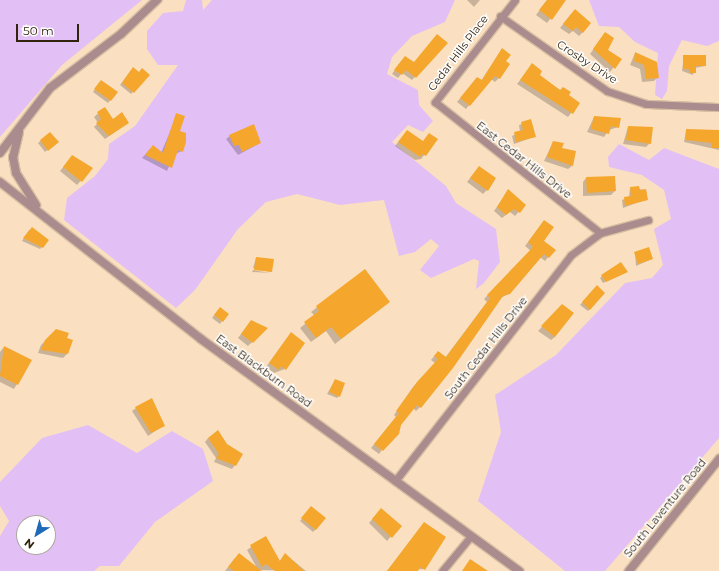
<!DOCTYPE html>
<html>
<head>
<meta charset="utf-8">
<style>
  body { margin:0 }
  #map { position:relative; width:719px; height:571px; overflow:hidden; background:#fae0c1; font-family:Montserrat,sans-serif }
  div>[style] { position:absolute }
  .green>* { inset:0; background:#e2bff5 }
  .shadow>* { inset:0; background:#0003 }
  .building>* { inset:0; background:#f4a72c }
  .roads { filter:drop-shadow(1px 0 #d6bea1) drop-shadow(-1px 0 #d6bea1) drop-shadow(0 1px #d6bea1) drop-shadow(0 -1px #d6bea1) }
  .minor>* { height:7px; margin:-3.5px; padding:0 3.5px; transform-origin:3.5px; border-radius:3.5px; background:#ab8c8e }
  .tertiary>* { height:8px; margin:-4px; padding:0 4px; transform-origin:4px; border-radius:4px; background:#ab8c8e }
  span { translate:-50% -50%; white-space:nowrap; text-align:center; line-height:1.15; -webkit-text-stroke:3px #fff; paint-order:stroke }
  .street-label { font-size:11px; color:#32230d }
  .north { position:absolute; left:16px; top:515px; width:40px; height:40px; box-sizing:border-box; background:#fff; border:1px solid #ada79e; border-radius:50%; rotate:217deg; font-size:11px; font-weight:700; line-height:16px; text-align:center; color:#32230d }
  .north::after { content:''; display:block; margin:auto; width:14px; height:18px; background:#1d6ab9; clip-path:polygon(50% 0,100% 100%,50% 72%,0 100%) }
  .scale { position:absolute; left:16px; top:24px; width:63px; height:18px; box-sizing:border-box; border:2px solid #32230d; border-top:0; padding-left:5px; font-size:12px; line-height:14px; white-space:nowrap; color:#32230d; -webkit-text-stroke:3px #fff; paint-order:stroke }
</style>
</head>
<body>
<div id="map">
  <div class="green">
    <i style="clip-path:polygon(0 0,142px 0,62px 65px,0 137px)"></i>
    <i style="clip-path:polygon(186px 0,202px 0,203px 10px,212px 0,455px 0,445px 22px,412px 36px,392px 57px,387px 74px,418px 90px,419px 105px,433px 121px,423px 132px,408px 125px,392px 142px,446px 186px,456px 203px,496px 229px,500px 262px,484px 283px,476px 289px,479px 261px,474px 259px,431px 278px,420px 270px,439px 246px,431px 239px,415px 252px,399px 256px,384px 200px,340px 205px,297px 194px,266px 202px,238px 229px,195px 290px,176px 308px,64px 220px,67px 198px,95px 176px,108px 159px,109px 144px,135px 126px,178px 65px,158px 65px,147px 49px,147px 31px,163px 13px,183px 11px)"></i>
    <i style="clip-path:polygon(589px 0,719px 0,719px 41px,707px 46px,682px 40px,669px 66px,667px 91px,662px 99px,655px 95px,658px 53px,635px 42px,619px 27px,599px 26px)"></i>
    <i style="clip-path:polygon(619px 144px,649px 160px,664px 148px,719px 169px,719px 438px,605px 571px,565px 571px,478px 501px,501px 432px,495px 395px,556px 355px,625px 283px,652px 278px,663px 265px,654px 229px,671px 219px,664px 190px,642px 175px,609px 167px,608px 157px)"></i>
    <i style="clip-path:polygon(evenodd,88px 425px,137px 453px,172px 431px,203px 449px,213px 481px,155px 522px,119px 566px,100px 566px,94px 571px,0 571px,0 536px,9px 521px,0 506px,0 482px,42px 438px,88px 425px,24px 523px,48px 523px,48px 547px,24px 547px,24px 523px)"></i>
  </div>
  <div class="shadow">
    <i style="clip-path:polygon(467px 0,480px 0,474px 7px)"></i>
    <i style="clip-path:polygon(547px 0,565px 0,547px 23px,536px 15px)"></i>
    <i style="clip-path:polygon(571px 14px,583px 32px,579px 36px,573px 31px,569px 34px,560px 28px)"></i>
    <i style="clip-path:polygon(602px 37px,607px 50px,620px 59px,610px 72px,590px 54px)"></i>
    <i style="clip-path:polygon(447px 43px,412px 80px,402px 73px,398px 78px,392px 74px,402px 60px,414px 63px)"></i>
    <i style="clip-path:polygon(502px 49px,504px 62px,499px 78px,495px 82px,491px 79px,466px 109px,457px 102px,474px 82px,481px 81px)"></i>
    <i style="clip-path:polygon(635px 53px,656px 63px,658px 77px,654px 81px,642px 82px,640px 69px,630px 65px)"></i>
    <i style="clip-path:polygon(684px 56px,705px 66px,695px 68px,693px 75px,682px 71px)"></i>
    <i style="clip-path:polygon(532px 65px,538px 75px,579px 103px,568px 117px,517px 84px)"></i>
    <i style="clip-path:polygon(131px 70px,149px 75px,131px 94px,120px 85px)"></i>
    <i style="clip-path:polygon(99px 83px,117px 92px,108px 103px,93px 92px)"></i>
    <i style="clip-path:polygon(104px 108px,112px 120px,128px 123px,105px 139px,94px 127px,98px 123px,94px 117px)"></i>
    <i style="clip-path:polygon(177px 115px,182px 151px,175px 154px,167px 171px,142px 158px,150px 149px,161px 153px)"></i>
    <i style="clip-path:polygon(594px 117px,618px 127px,609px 130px,604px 137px,587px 132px)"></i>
    <i style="clip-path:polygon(530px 121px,534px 137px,514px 144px,512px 136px,520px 132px,519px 125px)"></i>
    <i style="clip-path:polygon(628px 127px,650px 143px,646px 147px,623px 144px)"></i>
    <i style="clip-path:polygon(686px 130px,719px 133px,719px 150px,684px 142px)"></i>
    <i style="clip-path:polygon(407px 131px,423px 142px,437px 139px,421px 159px,415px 160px,395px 146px)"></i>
    <i style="clip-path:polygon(50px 133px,55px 144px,45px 152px,38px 143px)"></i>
    <i style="clip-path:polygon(230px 136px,260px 143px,238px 155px,226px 139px)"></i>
    <i style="clip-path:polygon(553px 142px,572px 166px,568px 169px,544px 161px)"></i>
    <i style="clip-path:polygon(69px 160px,92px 168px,77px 185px,60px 171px)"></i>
    <i style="clip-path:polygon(479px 167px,487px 190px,483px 194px,467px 182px)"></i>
    <i style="clip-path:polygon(586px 178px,615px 191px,611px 195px,583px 196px,583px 182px)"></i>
    <i style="clip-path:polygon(630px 188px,646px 190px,647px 199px,623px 208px,622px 200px,629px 197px)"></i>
    <i style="clip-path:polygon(508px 191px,525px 205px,515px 216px,510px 212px,502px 218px,494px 211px)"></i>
    <i style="clip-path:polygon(541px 225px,543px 242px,554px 250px,545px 261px,540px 257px,510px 293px,499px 299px,452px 367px,420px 407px,416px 411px,413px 408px,379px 454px,371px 448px,396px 417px,394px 415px,413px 387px,435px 363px,431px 360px,435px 355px,445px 358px,487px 302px,484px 299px,531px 251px,525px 246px)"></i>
    <i style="clip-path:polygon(29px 230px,42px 247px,40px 249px,22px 241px)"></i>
    <i style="clip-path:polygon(635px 253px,652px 259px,636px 266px)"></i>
    <i style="clip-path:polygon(256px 258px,273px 260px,271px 272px,253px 268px)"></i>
    <i style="clip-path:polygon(253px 270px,270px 273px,252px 272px)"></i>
    <i style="clip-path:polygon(365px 270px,389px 302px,335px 344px,326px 331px,311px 342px,300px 328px,315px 316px,311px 312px)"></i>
    <i style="clip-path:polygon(627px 272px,603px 283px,600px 278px,602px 276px)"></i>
    <i style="clip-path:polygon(594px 289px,590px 309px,588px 311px,580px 305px)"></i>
    <i style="clip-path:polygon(562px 306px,555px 337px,551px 340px,538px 331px)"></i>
    <i style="clip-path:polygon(218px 310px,222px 321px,220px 324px,212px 318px)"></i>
    <i style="clip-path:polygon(251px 321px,263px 332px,248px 346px,238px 338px)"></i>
    <i style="clip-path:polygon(57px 330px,66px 339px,67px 354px,63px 358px,38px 353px,41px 345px)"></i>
    <i style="clip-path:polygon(288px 337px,304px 343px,285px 369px,274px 373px,266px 367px)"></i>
    <i style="clip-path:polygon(4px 347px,30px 361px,14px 389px,0 382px,0 352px)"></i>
    <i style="clip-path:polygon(335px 380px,339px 396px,337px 398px,327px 394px)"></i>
    <i style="clip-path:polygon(136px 408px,164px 425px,148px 436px,132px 411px)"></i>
    <i style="clip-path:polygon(208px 438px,235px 465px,232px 469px,214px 462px,216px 458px,205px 442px)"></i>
    <i style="clip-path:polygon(381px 509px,400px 526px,387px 541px,369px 523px)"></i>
    <i style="clip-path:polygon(309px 510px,316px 529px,313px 532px,300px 521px)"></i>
    <i style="clip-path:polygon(424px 523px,444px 538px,424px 569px,387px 571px)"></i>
    <i style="clip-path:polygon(265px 537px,279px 562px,285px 554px,306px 571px,258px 570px,247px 550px)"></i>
    <i style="clip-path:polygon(235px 558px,255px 571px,225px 571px)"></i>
  </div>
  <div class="building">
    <i style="clip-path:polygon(547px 0,566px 0,552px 20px,539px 10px)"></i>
    <i style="clip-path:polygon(575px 9px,591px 23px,583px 33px,576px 27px,573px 31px,563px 24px)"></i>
    <i style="clip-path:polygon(605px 32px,614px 38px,608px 50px,622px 59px,615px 69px,593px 49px)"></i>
    <i style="clip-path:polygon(437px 34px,448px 43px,416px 78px,406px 70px,402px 75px,394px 70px,405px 56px,414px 62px)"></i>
    <i style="clip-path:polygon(502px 48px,511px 55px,506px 61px,510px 64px,500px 79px,495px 76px,470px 106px,460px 98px,477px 77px,482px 80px)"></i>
    <i style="clip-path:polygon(635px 52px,657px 62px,659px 78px,646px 79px,644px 65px,634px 61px)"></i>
    <i style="clip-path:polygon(683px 55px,706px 55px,706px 66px,696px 66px,696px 73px,690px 73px,689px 69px,683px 69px)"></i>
    <i style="clip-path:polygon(532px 63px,542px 71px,540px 75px,560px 90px,563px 87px,571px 92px,569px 95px,580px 103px,573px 114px,520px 80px)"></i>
    <i style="clip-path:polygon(133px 67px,139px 72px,142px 68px,150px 75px,134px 93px,122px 83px)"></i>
    <i style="clip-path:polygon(101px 80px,118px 92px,111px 101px,94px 89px)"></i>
    <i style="clip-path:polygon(105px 107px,113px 119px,122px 112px,129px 123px,109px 136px,96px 123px,101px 119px,97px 112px)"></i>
    <i style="clip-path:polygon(176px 113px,185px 116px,180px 131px,186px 133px,186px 142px,183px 152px,178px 150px,172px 168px,145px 155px,153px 145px,163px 153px)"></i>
    <i style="clip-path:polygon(594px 116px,621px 118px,619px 128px,611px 126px,609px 134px,591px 129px)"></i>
    <i style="clip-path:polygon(531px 119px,536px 137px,516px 142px,514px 132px,523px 130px,521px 122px)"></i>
    <i style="clip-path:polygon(254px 124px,261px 143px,242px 152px,239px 145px,234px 146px,229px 135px)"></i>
    <i style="clip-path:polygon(628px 126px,653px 127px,651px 144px,626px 140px)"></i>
    <i style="clip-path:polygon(686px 129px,719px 130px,719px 148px,712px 148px,712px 143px,686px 140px)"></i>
    <i style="clip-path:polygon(407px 130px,423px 141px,429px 133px,438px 139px,426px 156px,422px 154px,420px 157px,398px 142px)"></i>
    <i style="clip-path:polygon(50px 132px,59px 142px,48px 151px,40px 140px)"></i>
    <i style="clip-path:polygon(553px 141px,564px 143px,562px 148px,576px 151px,573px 166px,547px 157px)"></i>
    <i style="clip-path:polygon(72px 155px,93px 168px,82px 182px,63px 167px)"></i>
    <i style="clip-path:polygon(479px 166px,496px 178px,488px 191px,470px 178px)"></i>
    <i style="clip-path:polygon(615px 176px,616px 191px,587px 193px,586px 177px)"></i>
    <i style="clip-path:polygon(639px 186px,640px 190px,646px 189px,648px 200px,625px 206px,624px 197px,631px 196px,630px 187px)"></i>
    <i style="clip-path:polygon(508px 189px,526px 205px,520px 213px,514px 209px,506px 215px,497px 207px)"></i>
    <i style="clip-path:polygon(544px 220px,554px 227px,544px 241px,556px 250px,549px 258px,544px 254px,510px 294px,503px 296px,453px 368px,421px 408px,417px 405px,401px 425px,399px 434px,383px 451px,374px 444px,399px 413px,396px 411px,417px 382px,438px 359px,434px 356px,438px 351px,446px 357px,490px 298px,487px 295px,533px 247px,528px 242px)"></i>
    <i style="clip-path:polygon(32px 227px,49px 240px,43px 248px,23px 238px)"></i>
    <i style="clip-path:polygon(649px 247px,653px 259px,638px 264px,634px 252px)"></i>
    <i style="clip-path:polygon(256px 257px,274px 259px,272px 272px,254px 270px)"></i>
    <i style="clip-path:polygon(621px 262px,628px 272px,606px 282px,601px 275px)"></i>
    <i style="clip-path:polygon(365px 269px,390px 302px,341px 339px,331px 327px,316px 338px,304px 322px,319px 311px,316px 306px)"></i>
    <i style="clip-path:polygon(597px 285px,605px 293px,590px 310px,582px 302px)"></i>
    <i style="clip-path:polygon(562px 304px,574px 313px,555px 337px,541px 326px)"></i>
    <i style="clip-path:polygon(220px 307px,229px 314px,223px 322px,214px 315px)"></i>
    <i style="clip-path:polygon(251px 320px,268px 328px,253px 343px,241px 334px)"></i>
    <i style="clip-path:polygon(56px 329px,69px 333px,67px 338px,73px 340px,68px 354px,41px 350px,45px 340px)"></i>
    <i style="clip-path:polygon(291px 332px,305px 343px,286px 370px,281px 366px,279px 370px,269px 363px)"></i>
    <i style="clip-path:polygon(4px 346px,32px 360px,18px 385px,0 376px)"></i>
    <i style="clip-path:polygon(335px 379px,345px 383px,340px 397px,329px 392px)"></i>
    <i style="clip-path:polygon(152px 398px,165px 426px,151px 433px,135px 407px)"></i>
    <i style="clip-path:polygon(218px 430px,227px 444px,243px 454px,236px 466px,216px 458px,219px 454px,208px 438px)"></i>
    <i style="clip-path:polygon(311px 506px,326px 518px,316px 530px,301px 518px)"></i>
    <i style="clip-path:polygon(381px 508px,402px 526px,392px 538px,372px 519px)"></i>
    <i style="clip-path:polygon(424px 522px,446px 537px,425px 570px,420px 567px,418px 571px,387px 571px)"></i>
    <i style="clip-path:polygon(266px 536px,280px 561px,285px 553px,304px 571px,275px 571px,266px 564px,262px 567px,250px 545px)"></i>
    <i style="clip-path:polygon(239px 553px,262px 571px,234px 571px,228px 567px)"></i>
    <i style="clip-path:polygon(470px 559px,488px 571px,462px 571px)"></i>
  </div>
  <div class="roads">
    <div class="minor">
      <i style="left:515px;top:0;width:130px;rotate:128.1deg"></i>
      <i style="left:435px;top:102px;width:211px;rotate:38.4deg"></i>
      <i style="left:500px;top:16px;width:131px;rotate:35deg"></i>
      <i style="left:607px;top:91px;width:41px;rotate:18.4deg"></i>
      <i style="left:646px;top:104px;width:73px;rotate:2.4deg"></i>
      <i style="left:395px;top:481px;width:286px;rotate:-52.1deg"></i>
      <i style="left:571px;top:255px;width:36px;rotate:-37deg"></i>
      <i style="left:600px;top:233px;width:50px;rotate:-15.2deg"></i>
      <i style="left:442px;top:571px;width:45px;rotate:-50.4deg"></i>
    </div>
    <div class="tertiary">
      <i style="left:19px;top:132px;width:26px;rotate:103deg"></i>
      <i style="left:13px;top:157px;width:16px;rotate:79deg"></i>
      <i style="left:16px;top:173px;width:38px;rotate:58deg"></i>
      <i style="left:0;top:153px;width:82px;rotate:-52.4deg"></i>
      <i style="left:50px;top:88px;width:89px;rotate:-37.3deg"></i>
      <i style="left:121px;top:34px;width:50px;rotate:-43.4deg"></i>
      <i style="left:0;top:182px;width:255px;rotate:38deg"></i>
      <i style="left:201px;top:339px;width:394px;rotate:36.1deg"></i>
      <i style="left:629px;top:571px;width:144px;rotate:-51.2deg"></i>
    </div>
  </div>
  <div class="street-label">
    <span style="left:458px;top:53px;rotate:-53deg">Cedar Hills Place</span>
    <span style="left:587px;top:62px;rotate:33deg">Crosby Drive</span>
    <span style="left:524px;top:160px;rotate:38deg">East Cedar Hills Drive</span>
    <span style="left:486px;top:348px;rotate:-52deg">South Cedar Hills Drive</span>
    <span style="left:264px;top:371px;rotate:36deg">East Blackburn Road</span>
    <span style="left:665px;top:508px;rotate:-51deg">South Laventure Road</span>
  </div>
  <div class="north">N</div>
  <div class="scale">50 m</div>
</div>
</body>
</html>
